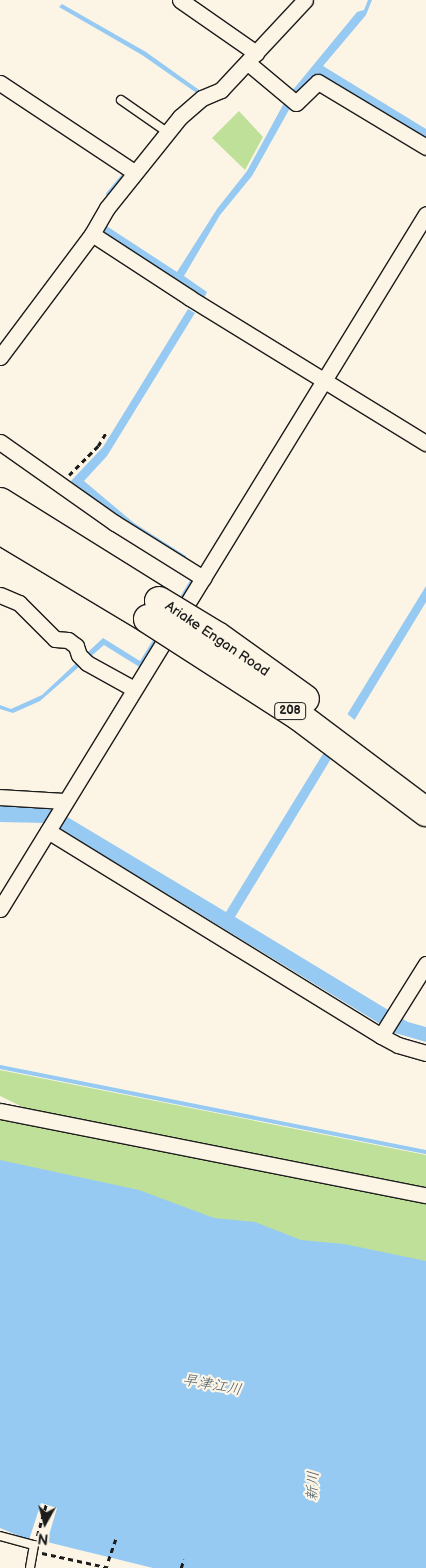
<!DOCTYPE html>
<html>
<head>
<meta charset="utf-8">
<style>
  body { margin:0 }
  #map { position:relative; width:426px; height:1568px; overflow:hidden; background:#fcf5e5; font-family:"Balsamiq Sans","Klee One",sans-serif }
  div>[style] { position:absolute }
  .green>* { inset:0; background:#bfe098 }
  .water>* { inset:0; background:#96caf3 }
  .pier>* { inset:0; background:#fcf5e5 }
  .stream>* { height:4px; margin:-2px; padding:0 2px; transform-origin:2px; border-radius:2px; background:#96caf3 }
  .path>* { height:2.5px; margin-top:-1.25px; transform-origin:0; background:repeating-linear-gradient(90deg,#1c1c1c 0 5px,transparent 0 9px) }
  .roads { filter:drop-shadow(1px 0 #1c1c1c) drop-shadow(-1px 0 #1c1c1c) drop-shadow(0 1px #1c1c1c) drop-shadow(0 -1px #1c1c1c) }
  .lane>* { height:8px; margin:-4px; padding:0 4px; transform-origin:4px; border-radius:4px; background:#fcf5e5 }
  .street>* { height:15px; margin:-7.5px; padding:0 7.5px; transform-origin:7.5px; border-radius:7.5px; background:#fcf5e5 }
  .highway>* { height:28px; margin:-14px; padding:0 14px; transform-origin:14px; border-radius:14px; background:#fcf5e5 }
  .bridges { filter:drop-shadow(1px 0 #1c1c1c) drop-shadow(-1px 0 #1c1c1c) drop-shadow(0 1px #1c1c1c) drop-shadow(0 -1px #1c1c1c) }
  .highway-bridge>* { height:28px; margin:-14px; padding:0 14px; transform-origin:14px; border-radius:14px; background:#fcf5e5 }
  span { translate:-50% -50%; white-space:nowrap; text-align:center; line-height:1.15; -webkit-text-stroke:4.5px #fcf5e5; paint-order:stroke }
  .shield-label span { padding:1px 4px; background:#fcf5e5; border:1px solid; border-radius:4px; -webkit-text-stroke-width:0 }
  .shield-label { font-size:12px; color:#1c1c1c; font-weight:700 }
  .street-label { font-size:14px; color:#1c1c1c }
  .water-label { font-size:15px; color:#475967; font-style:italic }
  .north { position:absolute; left:20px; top:1498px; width:50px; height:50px; -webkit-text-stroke:4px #fcf5e5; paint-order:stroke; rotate:187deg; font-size:14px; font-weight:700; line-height:20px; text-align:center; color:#1c1c1c }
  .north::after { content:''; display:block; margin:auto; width:18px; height:22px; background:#1c1c1c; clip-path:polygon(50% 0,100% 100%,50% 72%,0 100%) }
</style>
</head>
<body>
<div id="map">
  <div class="green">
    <i style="clip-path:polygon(239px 111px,263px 137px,245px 170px,212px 138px)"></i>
    <i style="clip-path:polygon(0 1070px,426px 1155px,426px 1190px,37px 1114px,0 1096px)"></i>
    <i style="clip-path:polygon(0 1120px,363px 1192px,426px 1201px,426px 1278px,0 1174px)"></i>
  </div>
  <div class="water">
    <i style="clip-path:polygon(368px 0,372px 0,366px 15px,323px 66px,426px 129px,426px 140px,316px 74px,296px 94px,292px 91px,357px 12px,364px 10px)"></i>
    <i style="clip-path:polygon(62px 4px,146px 52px,202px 92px,198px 94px,142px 55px,59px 7px)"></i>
    <i style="clip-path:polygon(284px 103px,290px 108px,252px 176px,220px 215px,184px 276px,207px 292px,204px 298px,101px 232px,105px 225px,177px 272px,217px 209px,247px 171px)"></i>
    <i style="clip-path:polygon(188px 309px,195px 313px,107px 456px,84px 481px,134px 523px,186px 556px,183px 561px,131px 528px,71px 481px,103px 447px)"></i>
    <i style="clip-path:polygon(191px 579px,195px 581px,141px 668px,104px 645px,40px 701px,13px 713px,0 709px,0 705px,11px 709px,42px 695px,103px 638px,140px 661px)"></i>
    <i style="clip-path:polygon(426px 586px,426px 602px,235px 917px,408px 1022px,426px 1027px,426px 1042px,395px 1033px,57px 827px,46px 823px,0 822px,0 806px,50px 809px,64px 815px,226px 912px)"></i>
    <i style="clip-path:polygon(0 1160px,139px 1190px,214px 1218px,255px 1222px,301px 1240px,344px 1244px,426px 1261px,426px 1568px,153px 1568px,47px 1542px,57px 1508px,41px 1503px,29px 1540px,0 1528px)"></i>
  </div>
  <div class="pier">
    <i style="clip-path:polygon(346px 713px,356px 721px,336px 755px,325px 746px)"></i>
  </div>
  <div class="stream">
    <i style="left:108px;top:194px;width:25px;rotate:-50deg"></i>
    <i style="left:0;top:1067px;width:434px;rotate:11.3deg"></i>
  </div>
  <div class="path">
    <i style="left:69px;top:475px;width:41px;rotate:-45deg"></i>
    <i style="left:98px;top:446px;width:17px;rotate:-59deg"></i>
    <i style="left:37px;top:1536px;width:35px;rotate:-74deg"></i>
    <i style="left:42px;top:1553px;width:71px;rotate:12.3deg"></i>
    <i style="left:108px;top:1561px;width:24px;rotate:-71deg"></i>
    <i style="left:181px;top:1568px;width:9px;rotate:-72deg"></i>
  </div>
  <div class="roads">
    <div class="lane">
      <i style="left:121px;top:100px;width:56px;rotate:34.8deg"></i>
      <i style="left:0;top:1536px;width:35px;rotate:15deg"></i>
      <i style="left:34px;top:1545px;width:23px;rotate:100deg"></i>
    </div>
    <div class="street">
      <i style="left:180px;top:0;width:93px;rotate:34.9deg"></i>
      <i style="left:248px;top:63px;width:62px;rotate:39.8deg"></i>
      <i style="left:296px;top:103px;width:30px;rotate:-44deg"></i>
      <i style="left:318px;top:82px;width:126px;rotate:31deg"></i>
      <i style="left:0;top:83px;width:161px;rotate:33.6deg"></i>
      <i style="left:92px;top:234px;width:117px;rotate:33.1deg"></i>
      <i style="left:190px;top:298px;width:277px;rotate:31.6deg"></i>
      <i style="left:0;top:357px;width:154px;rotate:-53.2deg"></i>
      <i style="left:92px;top:234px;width:30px;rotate:-60deg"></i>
      <i style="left:107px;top:208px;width:117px;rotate:-51.3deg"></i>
      <i style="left:180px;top:117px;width:29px;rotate:-41deg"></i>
      <i style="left:202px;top:98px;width:21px;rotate:-23deg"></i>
      <i style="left:221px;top:90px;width:123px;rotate:-47deg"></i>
      <i style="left:0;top:442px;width:141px;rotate:35.2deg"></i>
      <i style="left:115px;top:523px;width:104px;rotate:32deg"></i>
      <i style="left:0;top:595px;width:21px;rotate:23deg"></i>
      <i style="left:19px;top:603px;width:51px;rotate:45deg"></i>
      <i style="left:55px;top:639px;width:13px;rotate:4deg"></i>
      <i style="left:68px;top:640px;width:10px;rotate:37deg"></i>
      <i style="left:76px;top:646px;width:9px;rotate:72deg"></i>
      <i style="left:79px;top:655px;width:11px;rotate:45deg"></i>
      <i style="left:87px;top:663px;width:54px;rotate:29deg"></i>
      <i style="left:0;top:797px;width:65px;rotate:3.5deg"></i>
      <i style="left:48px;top:831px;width:391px;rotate:31.6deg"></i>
      <i style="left:381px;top:1036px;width:19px;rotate:28deg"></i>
      <i style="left:398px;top:1045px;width:29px;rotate:16deg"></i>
      <i style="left:0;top:909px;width:815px;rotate:-58.49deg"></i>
      <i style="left:381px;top:1036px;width:85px;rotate:-58deg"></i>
      <i style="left:0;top:1111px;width:434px;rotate:11.2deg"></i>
    </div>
    <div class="highway">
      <i style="left:0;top:502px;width:187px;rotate:31.9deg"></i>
      <i style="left:0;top:530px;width:173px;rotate:31deg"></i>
    </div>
  </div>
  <div class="bridges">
    <div class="highway-bridge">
      <i style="left:159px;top:601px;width:68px;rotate:31.1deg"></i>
      <i style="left:217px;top:636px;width:108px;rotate:35.6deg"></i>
      <i style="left:148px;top:619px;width:181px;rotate:32.8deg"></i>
      <i style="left:300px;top:717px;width:158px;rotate:37deg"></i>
    </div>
  </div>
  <div class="shield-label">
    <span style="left:290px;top:711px">208</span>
  </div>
  <div class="street-label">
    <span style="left:217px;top:639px;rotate:34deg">Ariake Engan Road</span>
  </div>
  <div class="water-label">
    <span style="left:212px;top:1385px;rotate:10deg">早津江川</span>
    <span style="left:313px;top:1486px;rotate:-87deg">新川</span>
  </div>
  <div class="north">N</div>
</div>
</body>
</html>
